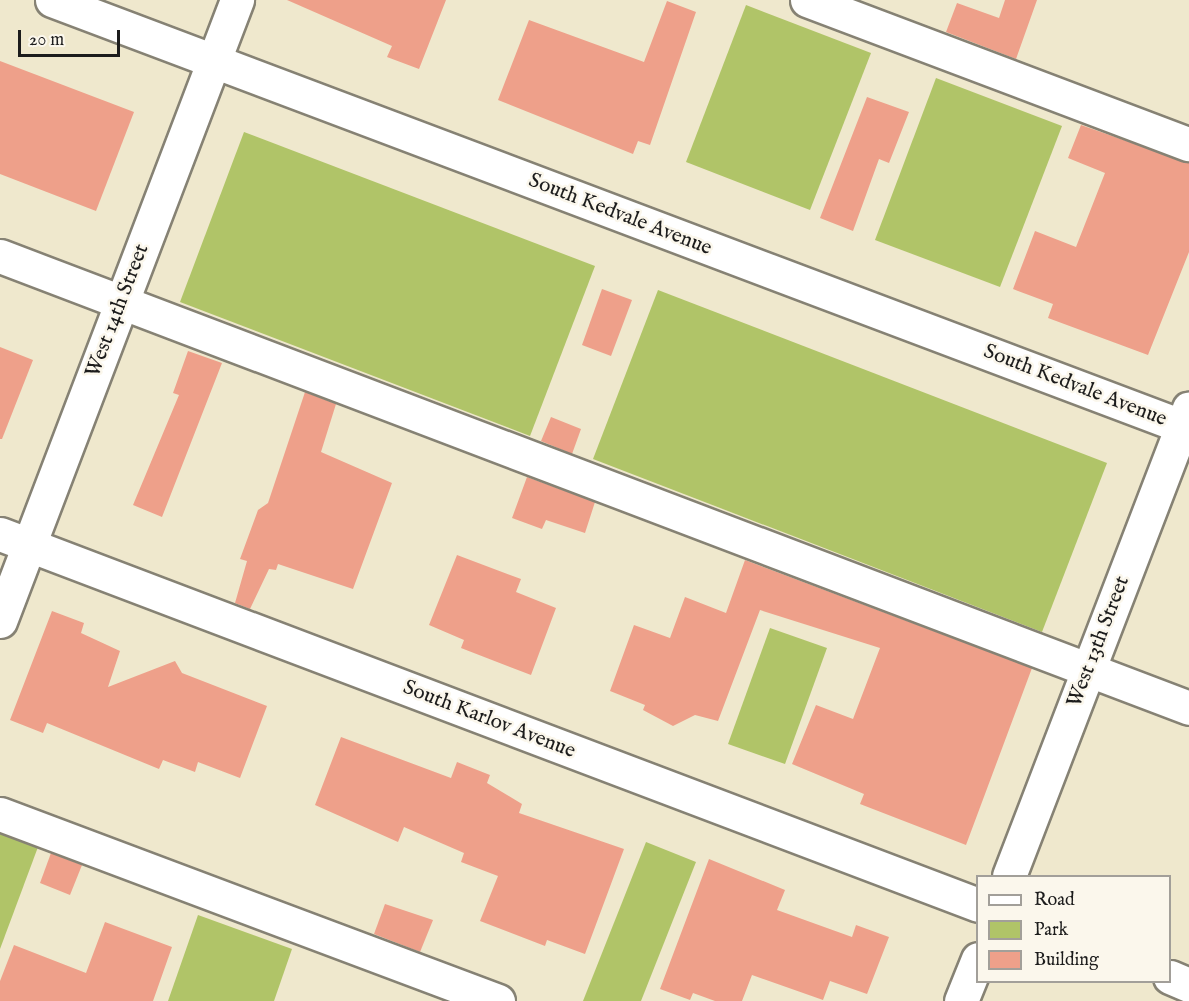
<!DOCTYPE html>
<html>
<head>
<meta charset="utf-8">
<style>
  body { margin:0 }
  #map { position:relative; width:1189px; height:1001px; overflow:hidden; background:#efe8cd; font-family:"IM FELL English",serif }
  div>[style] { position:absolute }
  .green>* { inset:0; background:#b0c468 }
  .building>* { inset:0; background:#eea08a }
  .roads { filter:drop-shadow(2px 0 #868274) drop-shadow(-2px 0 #868274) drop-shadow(0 2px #868274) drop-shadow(0 -2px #868274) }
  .minor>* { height:33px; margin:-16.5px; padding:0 16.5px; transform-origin:16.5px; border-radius:16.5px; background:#fff }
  span { translate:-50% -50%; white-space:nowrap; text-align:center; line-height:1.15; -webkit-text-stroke:5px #fbf7ec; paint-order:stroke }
  .street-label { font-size:21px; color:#1c1c1c }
  .legend { position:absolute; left:976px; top:875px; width:195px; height:108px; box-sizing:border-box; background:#fbf7ec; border:2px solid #a29f99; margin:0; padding:8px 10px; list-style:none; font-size:18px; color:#1c1c1c }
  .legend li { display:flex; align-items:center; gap:12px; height:30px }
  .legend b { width:30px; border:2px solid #a29f99 }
  .scale { position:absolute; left:18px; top:30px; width:102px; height:27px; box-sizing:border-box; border:3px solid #1c1c1c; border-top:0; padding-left:8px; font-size:18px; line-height:21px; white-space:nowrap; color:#1c1c1c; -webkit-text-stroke:4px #fbf7ec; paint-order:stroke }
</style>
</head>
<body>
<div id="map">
  <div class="green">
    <i style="clip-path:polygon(746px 5px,871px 53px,810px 210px,686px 162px)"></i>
    <i style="clip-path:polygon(936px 78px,1062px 126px,1000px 287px,875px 240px)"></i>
    <i style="clip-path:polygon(244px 132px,595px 266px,530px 436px,180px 302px)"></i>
    <i style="clip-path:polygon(658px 290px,1107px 463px,1042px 632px,593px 459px)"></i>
    <i style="clip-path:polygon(770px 628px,827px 648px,785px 764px,728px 744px)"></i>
    <i style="clip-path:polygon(0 833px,38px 847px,0 949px)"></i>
    <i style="clip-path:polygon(646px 842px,696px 862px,641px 1001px,583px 1001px)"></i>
    <i style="clip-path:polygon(198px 915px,292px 949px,274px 1001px,168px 1001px)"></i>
  </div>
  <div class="building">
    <i style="clip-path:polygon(287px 0,446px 0,419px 69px,387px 57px,392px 46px)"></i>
    <i style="clip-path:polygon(1005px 0,1037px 0,1016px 59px,946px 32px,957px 3px,999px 18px)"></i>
    <i style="clip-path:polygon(667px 1px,696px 12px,650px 145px,638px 141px,633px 154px,498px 100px,529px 20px,644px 62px)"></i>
    <i style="clip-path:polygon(0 61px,134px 112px,96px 211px,0 174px)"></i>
    <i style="clip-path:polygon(867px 97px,909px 112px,889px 163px,879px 159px,853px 231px,820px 218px)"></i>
    <i style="clip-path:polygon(1081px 125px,1189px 163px,1189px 252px,1148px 355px,1048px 318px,1053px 304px,1013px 289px,1035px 231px,1076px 247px,1105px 173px,1068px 158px)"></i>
    <i style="clip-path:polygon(602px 289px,632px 300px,611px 356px,582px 345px)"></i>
    <i style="clip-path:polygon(0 347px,33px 360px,2px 439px,0 439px)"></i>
    <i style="clip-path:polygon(188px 351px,222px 363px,162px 517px,133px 505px,179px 395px,173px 393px)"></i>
    <i style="clip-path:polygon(305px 392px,336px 404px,321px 452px,392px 483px,353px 589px,278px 564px,276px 570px,269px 569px,250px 609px,235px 603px,247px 561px,240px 559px,258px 510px,268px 503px)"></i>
    <i style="clip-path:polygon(551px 417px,581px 429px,572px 454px,541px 441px)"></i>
    <i style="clip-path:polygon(527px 477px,595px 502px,585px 533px,546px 520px,542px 529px,512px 518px)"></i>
    <i style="clip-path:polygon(457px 555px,521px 579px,516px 592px,556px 608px,531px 675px,461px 648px,464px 640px,429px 625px)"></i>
    <i style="clip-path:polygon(745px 560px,1032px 668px,966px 845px,860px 804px,864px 794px,792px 764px,816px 705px,853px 719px,880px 648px,760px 610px,718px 721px,695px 715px,673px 726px,643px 710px,645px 705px,610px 691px,634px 625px,670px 638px,685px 597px,726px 613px)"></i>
    <i style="clip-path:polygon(52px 611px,84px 623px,81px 633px,120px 651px,108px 687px,175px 661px,182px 673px,267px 706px,240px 778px,198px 762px,195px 772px,163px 760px,159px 769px,47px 723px,43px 733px,10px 720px)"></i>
    <i style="clip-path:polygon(341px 737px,451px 778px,457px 762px,490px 775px,487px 783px,522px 804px,519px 813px,624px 849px,585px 954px,547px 940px,545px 946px,480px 921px,498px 876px,461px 862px,464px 853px,404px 827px,398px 842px,315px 805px)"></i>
    <i style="clip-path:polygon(51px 853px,82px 865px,70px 895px,40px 883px)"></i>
    <i style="clip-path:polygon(709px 859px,785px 890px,777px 910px,852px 937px,856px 925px,889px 937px,867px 994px,830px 981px,823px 1000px,752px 975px,742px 1001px,715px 1001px,693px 993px,690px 1000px,660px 989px)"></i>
    <i style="clip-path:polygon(385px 904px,433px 920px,420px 952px,374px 934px)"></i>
    <i style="clip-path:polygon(105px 922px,172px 947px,153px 1001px,0 1001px,0 981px,14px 945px,86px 973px)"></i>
  </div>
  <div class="roads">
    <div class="minor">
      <i style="left:52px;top:0;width:1215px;rotate:20.67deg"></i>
      <i style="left:807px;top:0;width:408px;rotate:20.7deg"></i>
      <i style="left:0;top:256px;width:1272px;rotate:20.81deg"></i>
      <i style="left:0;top:534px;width:1046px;rotate:20.77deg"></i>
      <i style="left:0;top:621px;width:665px;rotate:-69.11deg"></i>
      <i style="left:0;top:814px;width:532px;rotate:20.58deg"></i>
      <i style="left:1009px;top:876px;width:501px;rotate:-68.96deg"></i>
      <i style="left:1170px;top:977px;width:21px;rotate:23deg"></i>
      <i style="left:961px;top:1001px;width:45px;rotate:-68deg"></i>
    </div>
  </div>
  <div class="street-label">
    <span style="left:620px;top:215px;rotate:21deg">South Kedvale Avenue</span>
    <span style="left:118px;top:311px;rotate:-69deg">West 14th Street</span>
    <span style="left:1075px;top:386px;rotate:21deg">South Kedvale Avenue</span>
    <span style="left:1099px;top:642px;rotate:-69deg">West 13th Street</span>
    <span style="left:489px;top:720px;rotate:21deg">South Karlov Avenue</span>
  </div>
  <ul class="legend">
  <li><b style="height:8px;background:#fff"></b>Road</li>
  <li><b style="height:16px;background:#b0c468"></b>Park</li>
  <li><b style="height:16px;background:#eea08a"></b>Building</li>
  </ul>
  <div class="scale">20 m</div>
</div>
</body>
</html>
